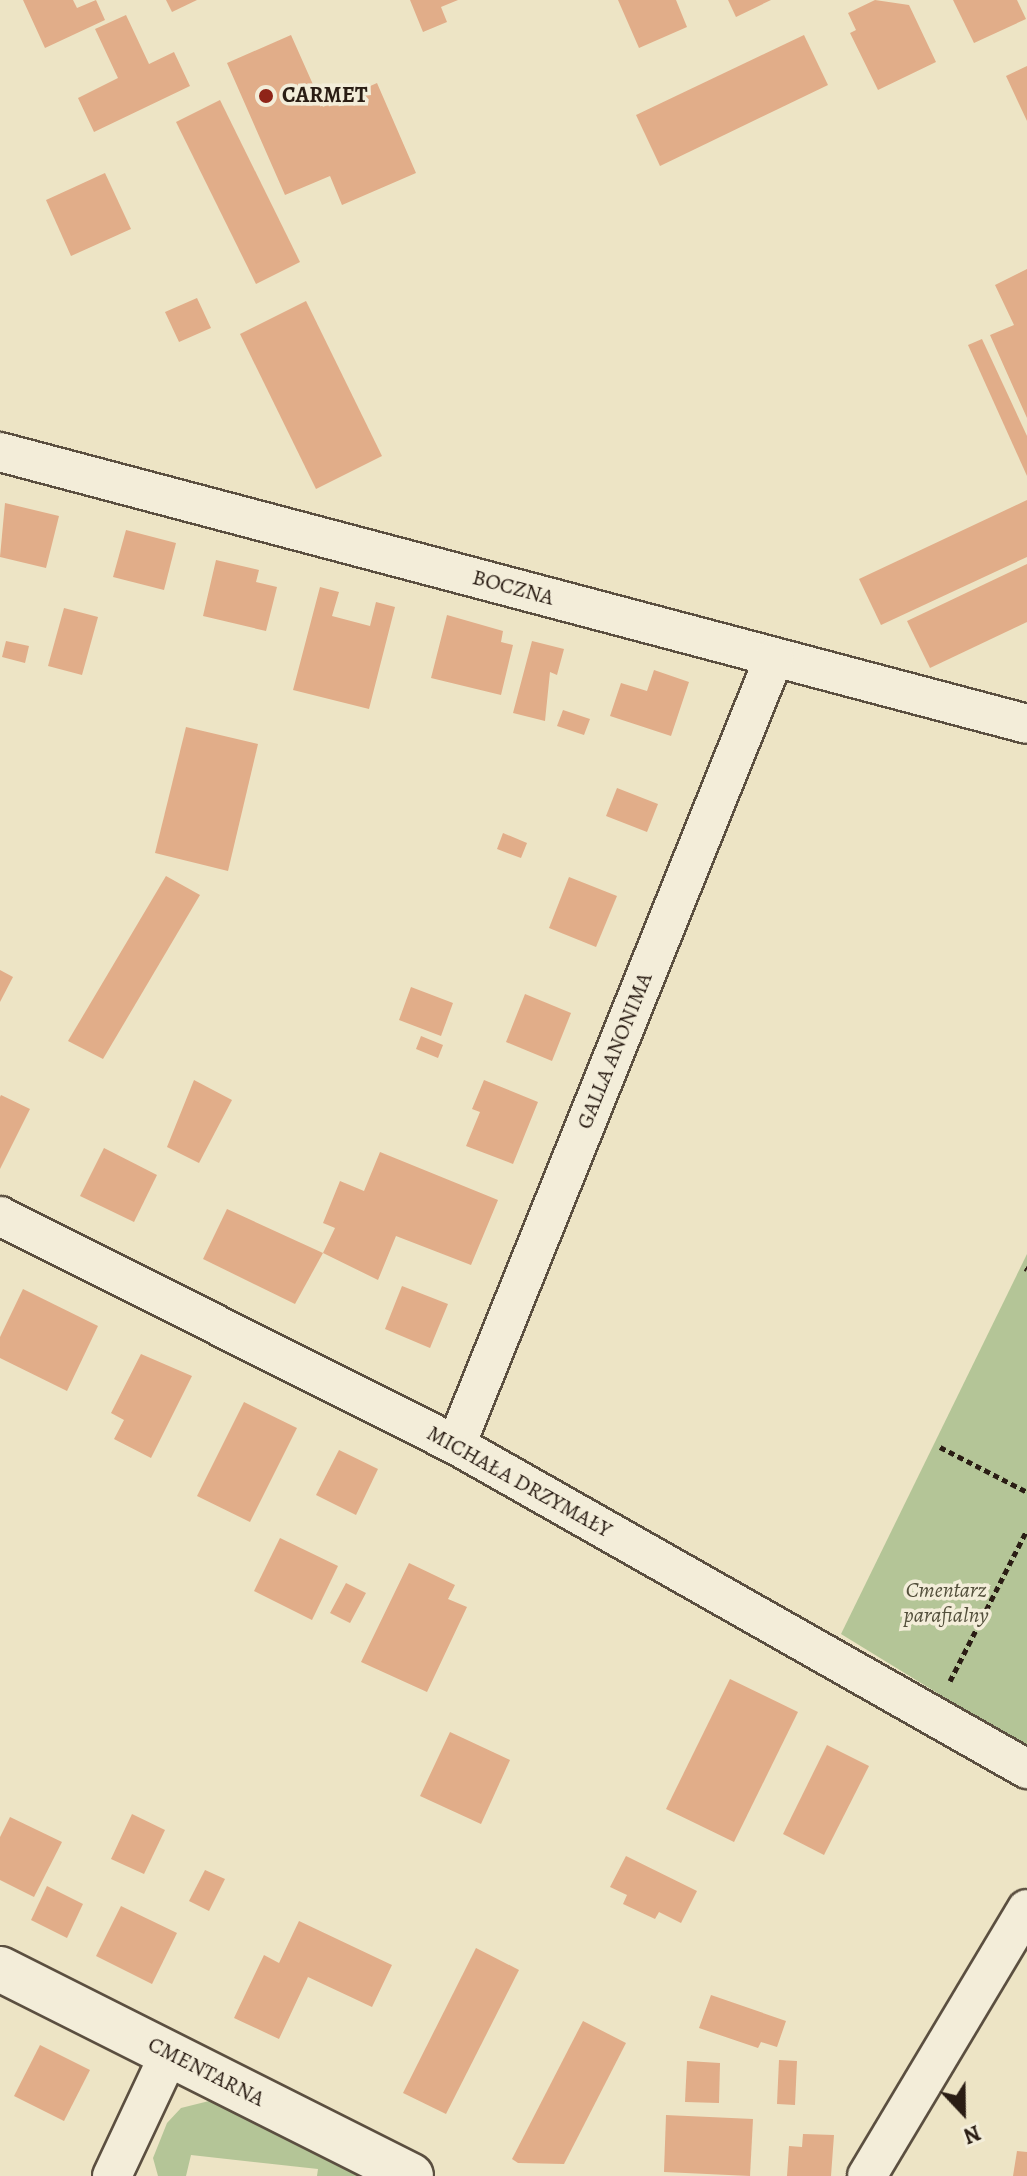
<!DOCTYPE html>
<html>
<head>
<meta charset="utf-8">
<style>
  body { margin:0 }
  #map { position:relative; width:1027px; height:2176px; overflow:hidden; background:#ede4c5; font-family:Alegreya,serif }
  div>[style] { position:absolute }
  .green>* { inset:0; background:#b4c597 }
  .building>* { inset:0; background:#e1ad89 }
  .path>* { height:5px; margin-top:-2.5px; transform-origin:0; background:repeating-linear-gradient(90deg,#2a1d14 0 6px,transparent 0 10px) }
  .roads { filter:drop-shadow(2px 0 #5b4f40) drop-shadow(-2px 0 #5b4f40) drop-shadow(0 2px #5b4f40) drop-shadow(0 -2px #5b4f40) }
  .street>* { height:38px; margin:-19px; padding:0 19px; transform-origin:19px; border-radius:19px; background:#f3edd9 }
  .secondary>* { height:44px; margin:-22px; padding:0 22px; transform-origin:22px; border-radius:22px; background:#f3edd9 }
  .dots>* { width:22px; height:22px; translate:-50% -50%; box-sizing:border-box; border:4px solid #f3edd9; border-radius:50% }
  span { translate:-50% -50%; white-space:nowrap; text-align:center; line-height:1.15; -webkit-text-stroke:7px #f3edd9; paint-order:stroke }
  .poi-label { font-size:22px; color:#2a1d14; font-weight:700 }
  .left { translate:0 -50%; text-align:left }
  .street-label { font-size:22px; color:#2a1d14 }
  .park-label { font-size:22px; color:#534f3b; font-style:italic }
  .north { position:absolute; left:923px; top:2072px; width:80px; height:80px; -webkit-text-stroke:6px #f3edd9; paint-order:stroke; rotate:158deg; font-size:22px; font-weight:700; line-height:32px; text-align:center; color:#2a1d14 }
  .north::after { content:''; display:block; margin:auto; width:28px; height:36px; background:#2a1d14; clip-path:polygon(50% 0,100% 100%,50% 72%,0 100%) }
</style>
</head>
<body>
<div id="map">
  <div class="green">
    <i style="clip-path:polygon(1027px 1254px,1027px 1748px,841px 1634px)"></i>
    <i style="clip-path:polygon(209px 2101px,216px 2104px,362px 2176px,317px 2176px,318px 2169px,191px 2155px,186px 2176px,158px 2176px,153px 2158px,167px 2123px,181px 2108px)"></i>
  </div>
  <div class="building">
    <i style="clip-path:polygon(23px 0,73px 0,77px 8px,96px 0,105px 20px,45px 48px)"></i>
    <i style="clip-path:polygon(166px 0,197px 0,172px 12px)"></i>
    <i style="clip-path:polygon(410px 0,458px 0,441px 7px,447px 22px,423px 32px)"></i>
    <i style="clip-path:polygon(618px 0,676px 0,687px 27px,639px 48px)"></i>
    <i style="clip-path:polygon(728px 0,771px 0,736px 17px)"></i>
    <i style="clip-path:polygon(875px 0,909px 5px,936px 62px,878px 90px,850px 33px,856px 30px,848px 13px)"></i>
    <i style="clip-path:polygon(953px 0,1017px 0,1026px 19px,974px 43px)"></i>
    <i style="clip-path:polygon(126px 15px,149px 64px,174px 52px,190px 86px,94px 132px,78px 98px,118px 78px,95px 29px)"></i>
    <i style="clip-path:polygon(291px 35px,323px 107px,377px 83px,416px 173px,342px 205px,330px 176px,285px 195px,227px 63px)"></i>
    <i style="clip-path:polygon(804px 35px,828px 85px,660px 166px,636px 115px)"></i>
    <i style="clip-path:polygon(1027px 66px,1027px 121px,1006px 76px)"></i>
    <i style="clip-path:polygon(220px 100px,300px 262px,256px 284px,176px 122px)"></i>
    <i style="clip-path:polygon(105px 173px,131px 229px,71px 256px,46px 200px)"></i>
    <i style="clip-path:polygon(1027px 269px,1027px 418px,990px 335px,1014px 325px,995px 285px)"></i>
    <i style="clip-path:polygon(197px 298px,211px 328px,179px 342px,165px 312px)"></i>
    <i style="clip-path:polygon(306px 301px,382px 456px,316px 489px,240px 334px)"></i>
    <i style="clip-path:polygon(982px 339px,1027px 436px,1027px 476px,968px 345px)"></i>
    <i style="clip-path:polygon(1027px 500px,1027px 557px,881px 625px,859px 579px)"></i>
    <i style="clip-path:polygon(5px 503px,59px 516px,46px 568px,0 557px)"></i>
    <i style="clip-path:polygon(126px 530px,176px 543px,164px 590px,113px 577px)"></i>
    <i style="clip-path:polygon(216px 560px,259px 570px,256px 582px,277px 587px,266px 631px,203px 616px)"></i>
    <i style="clip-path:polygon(1027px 564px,1027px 622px,930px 668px,907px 621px)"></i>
    <i style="clip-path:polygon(320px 587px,339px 592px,332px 616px,370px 626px,376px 602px,395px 607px,369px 709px,293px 690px)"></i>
    <i style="clip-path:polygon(64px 608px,98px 617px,82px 675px,48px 666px)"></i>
    <i style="clip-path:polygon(447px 615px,503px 631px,501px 642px,513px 645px,501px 695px,431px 678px)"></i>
    <i style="clip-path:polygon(6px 641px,29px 646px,25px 663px,2px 657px)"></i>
    <i style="clip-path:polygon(532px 641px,564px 649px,557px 675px,550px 672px,545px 721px,513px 713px)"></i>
    <i style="clip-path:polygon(654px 670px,689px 682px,671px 736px,610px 716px,621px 683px,647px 691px)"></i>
    <i style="clip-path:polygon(563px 710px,590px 719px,584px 735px,557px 726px)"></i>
    <i style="clip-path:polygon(186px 727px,258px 744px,228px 871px,155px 853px)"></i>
    <i style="clip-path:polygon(617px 788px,658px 804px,647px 832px,606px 816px)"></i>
    <i style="clip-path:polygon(503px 833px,527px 843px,521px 858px,497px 849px)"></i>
    <i style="clip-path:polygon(166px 876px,200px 895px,103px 1059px,68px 1041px)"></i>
    <i style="clip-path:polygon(569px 877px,617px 896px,596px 947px,549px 928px)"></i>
    <i style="clip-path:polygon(0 970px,13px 977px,0 1002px)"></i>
    <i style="clip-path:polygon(411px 987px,453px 1003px,441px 1036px,399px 1020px)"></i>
    <i style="clip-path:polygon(525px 994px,571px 1013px,552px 1061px,506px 1042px)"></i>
    <i style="clip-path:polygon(421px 1036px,443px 1045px,438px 1058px,416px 1049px)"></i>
    <i style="clip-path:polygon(194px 1080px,232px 1100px,199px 1163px,167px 1147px)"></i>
    <i style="clip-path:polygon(484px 1080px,538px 1102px,513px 1164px,466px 1146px,480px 1112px,472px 1109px)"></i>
    <i style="clip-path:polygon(1px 1095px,30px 1109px,0 1169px,0 1097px)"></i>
    <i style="clip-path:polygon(104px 1148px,157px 1175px,134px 1222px,80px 1196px)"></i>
    <i style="clip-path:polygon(380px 1152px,498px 1200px,471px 1265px,396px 1236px,378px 1280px,323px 1253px,335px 1228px,323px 1223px,340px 1181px,364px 1191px)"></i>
    <i style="clip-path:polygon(227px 1209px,323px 1253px,295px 1304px,203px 1259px)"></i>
    <i style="clip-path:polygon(402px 1286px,448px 1304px,430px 1348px,385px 1329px)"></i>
    <i style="clip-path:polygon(23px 1289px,98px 1326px,67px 1391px,0 1358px,0 1337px)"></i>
    <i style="clip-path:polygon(141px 1354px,192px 1376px,151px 1458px,114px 1439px,124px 1420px,111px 1413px)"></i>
    <i style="clip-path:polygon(244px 1402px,297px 1428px,250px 1522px,197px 1496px)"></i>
    <i style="clip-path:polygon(339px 1450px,378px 1469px,356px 1515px,316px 1495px)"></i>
    <i style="clip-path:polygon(280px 1538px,338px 1566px,312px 1620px,254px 1591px)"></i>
    <i style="clip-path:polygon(409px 1563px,455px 1585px,448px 1599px,467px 1607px,427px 1692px,361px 1662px)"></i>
    <i style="clip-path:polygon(346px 1583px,366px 1593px,350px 1623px,330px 1613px)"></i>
    <i style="clip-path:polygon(730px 1679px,798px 1712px,734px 1842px,666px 1809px)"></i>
    <i style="clip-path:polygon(450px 1732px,510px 1760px,481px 1824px,420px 1796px)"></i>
    <i style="clip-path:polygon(827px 1745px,869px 1766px,824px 1855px,783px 1834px)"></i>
    <i style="clip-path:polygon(132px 1814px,165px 1830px,144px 1874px,111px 1859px)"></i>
    <i style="clip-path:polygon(10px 1817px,62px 1842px,34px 1897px,0 1880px,0 1837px)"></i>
    <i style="clip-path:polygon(626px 1856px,697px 1891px,681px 1923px,659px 1912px,655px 1919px,623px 1904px,627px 1895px,610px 1887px)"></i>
    <i style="clip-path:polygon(205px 1870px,225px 1879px,209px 1911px,189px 1901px)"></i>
    <i style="clip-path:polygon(47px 1886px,83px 1904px,67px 1938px,31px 1920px)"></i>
    <i style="clip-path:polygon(121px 1906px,177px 1933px,152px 1984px,96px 1956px)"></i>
    <i style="clip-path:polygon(299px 1921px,392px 1965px,372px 2007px,308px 1977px,279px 2039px,234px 2018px,264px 1955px,279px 1963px)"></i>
    <i style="clip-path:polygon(476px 1948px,519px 1970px,446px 2114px,403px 2093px)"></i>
    <i style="clip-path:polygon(711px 1995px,786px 2021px,777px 2047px,761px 2042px,758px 2048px,699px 2028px)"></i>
    <i style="clip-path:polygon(583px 2021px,626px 2043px,564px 2164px,518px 2163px,512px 2159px)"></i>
    <i style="clip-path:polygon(40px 2045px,90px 2070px,64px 2121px,14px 2096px)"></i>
    <i style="clip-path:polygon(779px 2060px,797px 2061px,795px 2105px,777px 2104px)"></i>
    <i style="clip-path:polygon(687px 2061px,720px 2063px,719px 2103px,685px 2102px)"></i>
    <i style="clip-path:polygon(666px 2115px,753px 2119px,750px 2176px,664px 2172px)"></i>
    <i style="clip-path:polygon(803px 2134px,834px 2135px,831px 2176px,787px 2176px,789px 2146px,802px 2147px)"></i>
    <i style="clip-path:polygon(1017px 2151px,1027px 2152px,1027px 2176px,1013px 2176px)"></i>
  </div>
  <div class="path">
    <i style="left:1025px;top:1268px;width:2px;rotate:27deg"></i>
    <i style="left:940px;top:1447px;width:98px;rotate:27.3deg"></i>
    <i style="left:950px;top:1681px;width:169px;rotate:-63deg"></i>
  </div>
  <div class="roads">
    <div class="street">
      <i style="left:0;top:452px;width:1062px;rotate:14.83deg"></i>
      <i style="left:0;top:1216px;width:510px;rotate:26.67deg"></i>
      <i style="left:456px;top:1445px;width:657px;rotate:29.57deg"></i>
      <i style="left:456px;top:1445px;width:849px;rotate:-68deg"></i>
      <i style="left:112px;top:2176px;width:136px;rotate:-64.8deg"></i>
      <i style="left:867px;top:2176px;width:311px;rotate:-59.1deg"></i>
    </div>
    <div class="secondary">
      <i style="left:0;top:1969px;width:460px;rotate:26.7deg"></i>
    </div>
  </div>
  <div class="dots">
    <i style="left:266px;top:96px;background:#8f2418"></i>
  </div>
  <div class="poi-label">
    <span class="left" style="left:282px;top:96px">CARMET</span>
  </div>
  <div class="street-label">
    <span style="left:513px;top:588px;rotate:15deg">BOCZNA</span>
    <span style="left:615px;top:1051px;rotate:-68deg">GALLA ANONIMA</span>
    <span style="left:519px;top:1482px;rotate:29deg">MICHAŁA DRZYMAŁY</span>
    <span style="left:206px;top:2072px;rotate:27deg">CMENTARNA</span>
  </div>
  <div class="park-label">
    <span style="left:946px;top:1603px">Cmentarz<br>parafialny</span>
  </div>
  <div class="north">N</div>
</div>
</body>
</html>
